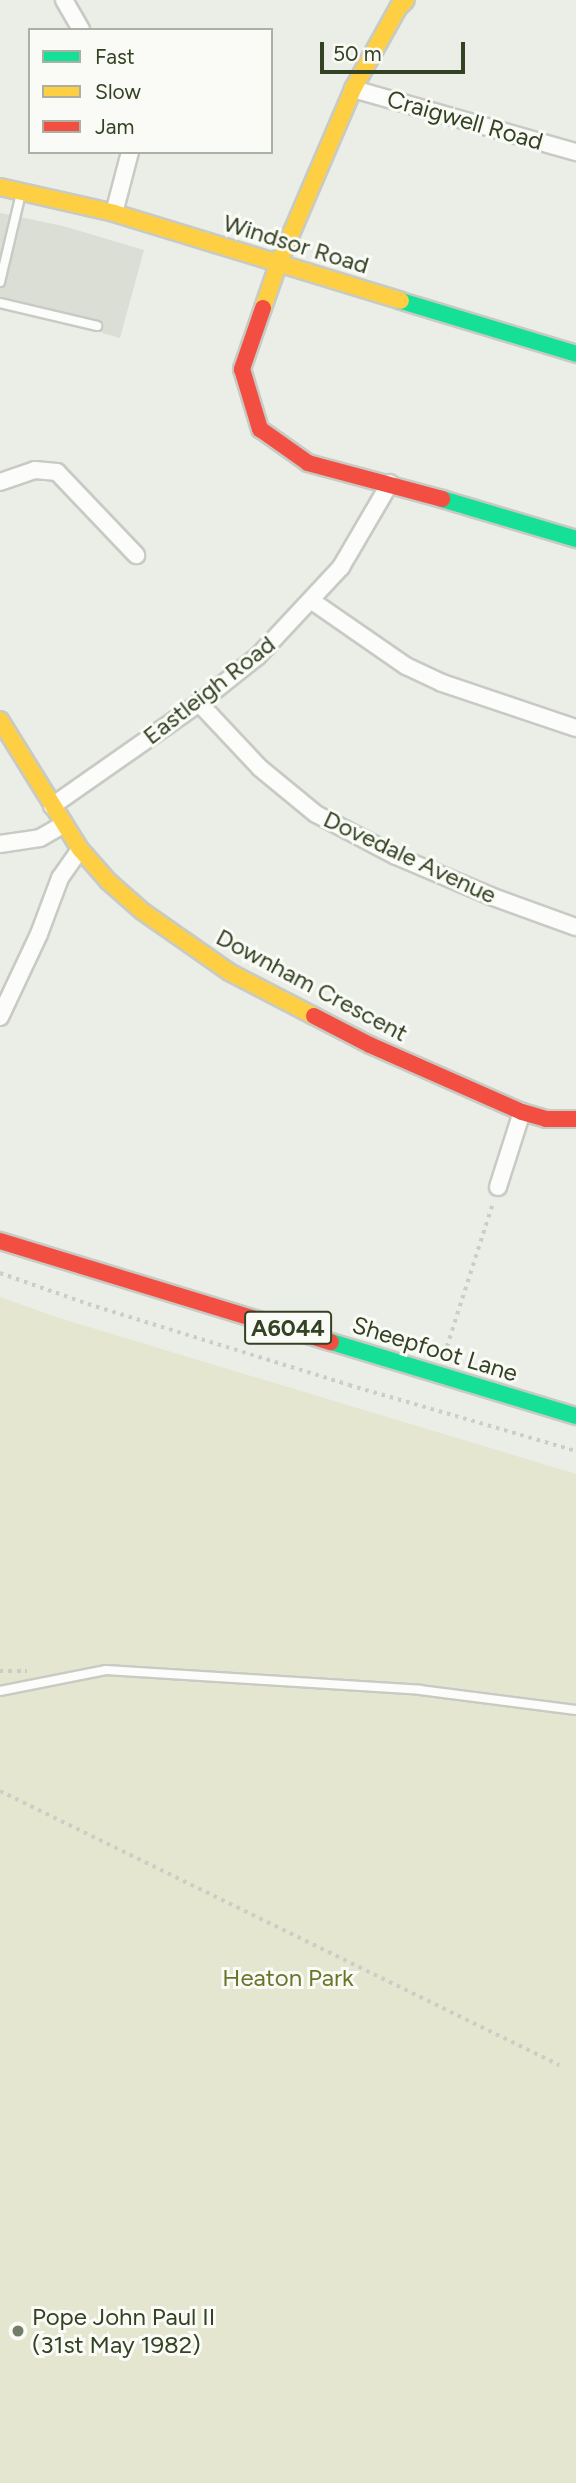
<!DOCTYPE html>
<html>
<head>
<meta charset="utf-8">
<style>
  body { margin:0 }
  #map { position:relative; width:576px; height:2483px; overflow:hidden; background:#ebede7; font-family:Figtree,sans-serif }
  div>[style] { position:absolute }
  .built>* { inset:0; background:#dbded5 }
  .green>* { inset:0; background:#e4e6d0 }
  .path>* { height:3.5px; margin-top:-1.75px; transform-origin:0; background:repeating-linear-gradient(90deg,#cacfc6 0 3.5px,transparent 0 8.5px) }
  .roads { filter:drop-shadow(2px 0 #c8cac4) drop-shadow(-2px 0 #c8cac4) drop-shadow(0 2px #c8cac4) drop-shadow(0 -2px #c8cac4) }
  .lane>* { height:8px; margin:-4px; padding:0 4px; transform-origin:4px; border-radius:4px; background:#fcfcfb }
  .street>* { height:16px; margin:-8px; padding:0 8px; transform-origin:8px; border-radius:8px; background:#fcfcfb }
  .fast>* { height:16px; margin:-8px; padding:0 8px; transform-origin:8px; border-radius:8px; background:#16e098 }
  .slow>* { height:16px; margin:-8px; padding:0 8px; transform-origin:8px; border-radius:8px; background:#ffcf43 }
  .jam>* { height:16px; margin:-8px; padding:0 8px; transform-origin:8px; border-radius:8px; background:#f24e42 }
  .dots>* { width:19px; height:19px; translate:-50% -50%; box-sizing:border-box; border:4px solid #fafbf6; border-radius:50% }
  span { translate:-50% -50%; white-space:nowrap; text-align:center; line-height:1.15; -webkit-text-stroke:6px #fafbf6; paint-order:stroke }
  .shield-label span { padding:2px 5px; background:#fafbf6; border:2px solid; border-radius:5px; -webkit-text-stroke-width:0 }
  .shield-label { font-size:23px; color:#334223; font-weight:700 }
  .street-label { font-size:24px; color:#334223 }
  .park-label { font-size:24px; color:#69762a }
  .poi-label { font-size:24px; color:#334223 }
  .left { translate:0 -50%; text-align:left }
  .legend { position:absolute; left:28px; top:28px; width:245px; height:126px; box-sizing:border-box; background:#fafbf6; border:2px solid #aab1a2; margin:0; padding:9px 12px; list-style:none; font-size:21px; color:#334223 }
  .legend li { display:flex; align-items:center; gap:14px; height:35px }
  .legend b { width:35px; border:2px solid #aab1a2 }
  .scale { position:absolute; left:320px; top:42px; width:145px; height:32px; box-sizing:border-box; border:4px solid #334223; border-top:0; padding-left:9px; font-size:21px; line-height:24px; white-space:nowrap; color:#334223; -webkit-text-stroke:5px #fafbf6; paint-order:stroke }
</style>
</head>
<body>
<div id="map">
  <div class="built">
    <i style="clip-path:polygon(0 213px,63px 226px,144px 250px,120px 338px,102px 333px,104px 322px,0 299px)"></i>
  </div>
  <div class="green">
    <i style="clip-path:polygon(0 1297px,59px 1318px,576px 1474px,576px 2483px,0 2483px)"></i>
  </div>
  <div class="path">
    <i style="left:0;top:1273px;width:93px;rotate:19.4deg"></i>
    <i style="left:88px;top:1304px;width:273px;rotate:17.2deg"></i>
    <i style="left:349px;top:1385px;width:236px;rotate:16.2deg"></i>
    <i style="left:444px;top:1355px;width:161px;rotate:-72.2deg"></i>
    <i style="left:0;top:1671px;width:27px"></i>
    <i style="left:0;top:1791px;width:623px;rotate:26.11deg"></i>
  </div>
  <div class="roads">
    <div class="lane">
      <i style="left:0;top:282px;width:91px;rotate:-76.7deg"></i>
      <i style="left:0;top:303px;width:100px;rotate:13.3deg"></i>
      <i style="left:0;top:1691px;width:108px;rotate:-11.2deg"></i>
      <i style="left:106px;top:1670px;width:315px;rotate:3.6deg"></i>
      <i style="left:420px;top:1690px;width:157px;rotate:7.3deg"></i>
    </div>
    <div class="street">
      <i style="left:64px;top:0;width:34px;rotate:60deg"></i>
      <i style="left:353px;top:89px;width:232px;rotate:15.8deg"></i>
      <i style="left:114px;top:213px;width:63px;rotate:-75.3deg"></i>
      <i style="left:0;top:482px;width:37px;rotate:-19deg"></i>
      <i style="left:35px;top:470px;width:22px;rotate:5deg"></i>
      <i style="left:57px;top:472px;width:115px;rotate:46.4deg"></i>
      <i style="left:312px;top:601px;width:114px;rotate:34.7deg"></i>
      <i style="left:406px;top:666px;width:40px;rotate:25deg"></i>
      <i style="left:442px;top:683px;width:141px;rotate:18.6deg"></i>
      <i style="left:199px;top:703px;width:89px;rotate:46.8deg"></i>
      <i style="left:260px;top:768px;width:72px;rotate:39.4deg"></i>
      <i style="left:316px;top:814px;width:90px;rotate:27.7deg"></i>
      <i style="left:396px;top:856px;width:105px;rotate:22.9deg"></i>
      <i style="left:493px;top:897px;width:88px;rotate:19.9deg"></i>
      <i style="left:52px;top:806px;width:179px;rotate:-35deg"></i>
      <i style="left:199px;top:703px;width:75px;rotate:-38.5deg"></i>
      <i style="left:258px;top:656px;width:122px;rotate:-47deg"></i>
      <i style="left:341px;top:567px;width:97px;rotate:-59.7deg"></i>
      <i style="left:0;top:844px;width:40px;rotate:-8.5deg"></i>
      <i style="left:40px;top:838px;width:28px;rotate:-30deg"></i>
      <i style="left:0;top:1017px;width:92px;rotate:-64.8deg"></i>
      <i style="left:39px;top:934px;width:60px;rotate:-69.4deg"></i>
      <i style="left:60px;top:878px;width:35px;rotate:-55deg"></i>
      <i style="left:498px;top:1187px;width:79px;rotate:-72.3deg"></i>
    </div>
    <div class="fast">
      <i style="left:401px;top:301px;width:183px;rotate:16.8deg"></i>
      <i style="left:442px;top:499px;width:140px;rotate:16.6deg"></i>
      <i style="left:331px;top:1342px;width:256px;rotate:16.8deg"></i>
    </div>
    <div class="slow">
      <i style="left:0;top:187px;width:117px;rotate:12.8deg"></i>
      <i style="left:114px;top:213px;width:300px;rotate:17deg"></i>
      <i style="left:263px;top:308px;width:49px;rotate:-70.8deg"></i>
      <i style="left:279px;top:262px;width:188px;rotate:-66.8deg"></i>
      <i style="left:353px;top:89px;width:93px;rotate:-60.9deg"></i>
      <i style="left:398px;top:8px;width:11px;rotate:-45deg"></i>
      <i style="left:0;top:720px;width:152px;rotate:58.2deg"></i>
      <i style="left:80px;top:849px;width:43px;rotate:48.8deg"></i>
      <i style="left:108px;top:881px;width:45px;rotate:41.4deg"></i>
      <i style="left:142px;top:911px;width:106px;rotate:35deg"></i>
      <i style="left:229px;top:972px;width:96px;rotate:27.4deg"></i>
    </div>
    <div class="jam">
      <i style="left:263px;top:308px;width:65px;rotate:109deg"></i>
      <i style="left:242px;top:369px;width:63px;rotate:73.3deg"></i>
      <i style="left:260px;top:429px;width:59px;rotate:35.3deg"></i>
      <i style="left:308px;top:463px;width:139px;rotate:15deg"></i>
      <i style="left:314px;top:1016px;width:63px;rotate:27.4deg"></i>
      <i style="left:370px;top:1045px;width:166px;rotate:23.8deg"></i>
      <i style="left:522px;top:1112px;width:25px;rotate:16deg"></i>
      <i style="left:546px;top:1119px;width:30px"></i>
      <i style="left:0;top:1241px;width:346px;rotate:17deg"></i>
    </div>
  </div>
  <div class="dots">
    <i style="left:18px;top:2331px;background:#737e68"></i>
  </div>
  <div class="shield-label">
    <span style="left:288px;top:1328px">A6044</span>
  </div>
  <div class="street-label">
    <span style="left:465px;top:120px;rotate:16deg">Craigwell Road</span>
    <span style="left:296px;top:244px;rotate:17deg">Windsor Road</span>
    <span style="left:209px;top:690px;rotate:-38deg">Eastleigh Road</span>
    <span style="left:410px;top:857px;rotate:25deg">Dovedale Avenue</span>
    <span style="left:312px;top:985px;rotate:28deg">Downham Crescent</span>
    <span style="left:435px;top:1349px;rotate:17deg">Sheepfoot Lane</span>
  </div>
  <div class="park-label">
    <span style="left:288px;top:1978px">Heaton Park</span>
  </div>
  <div class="poi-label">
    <span class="left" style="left:32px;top:2331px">Pope John Paul II<br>(31st May 1982)</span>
  </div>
  <ul class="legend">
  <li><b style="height:9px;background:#16e098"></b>Fast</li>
  <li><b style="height:9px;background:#ffcf43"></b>Slow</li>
  <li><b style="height:9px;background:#f24e42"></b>Jam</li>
  </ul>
  <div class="scale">50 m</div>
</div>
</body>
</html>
